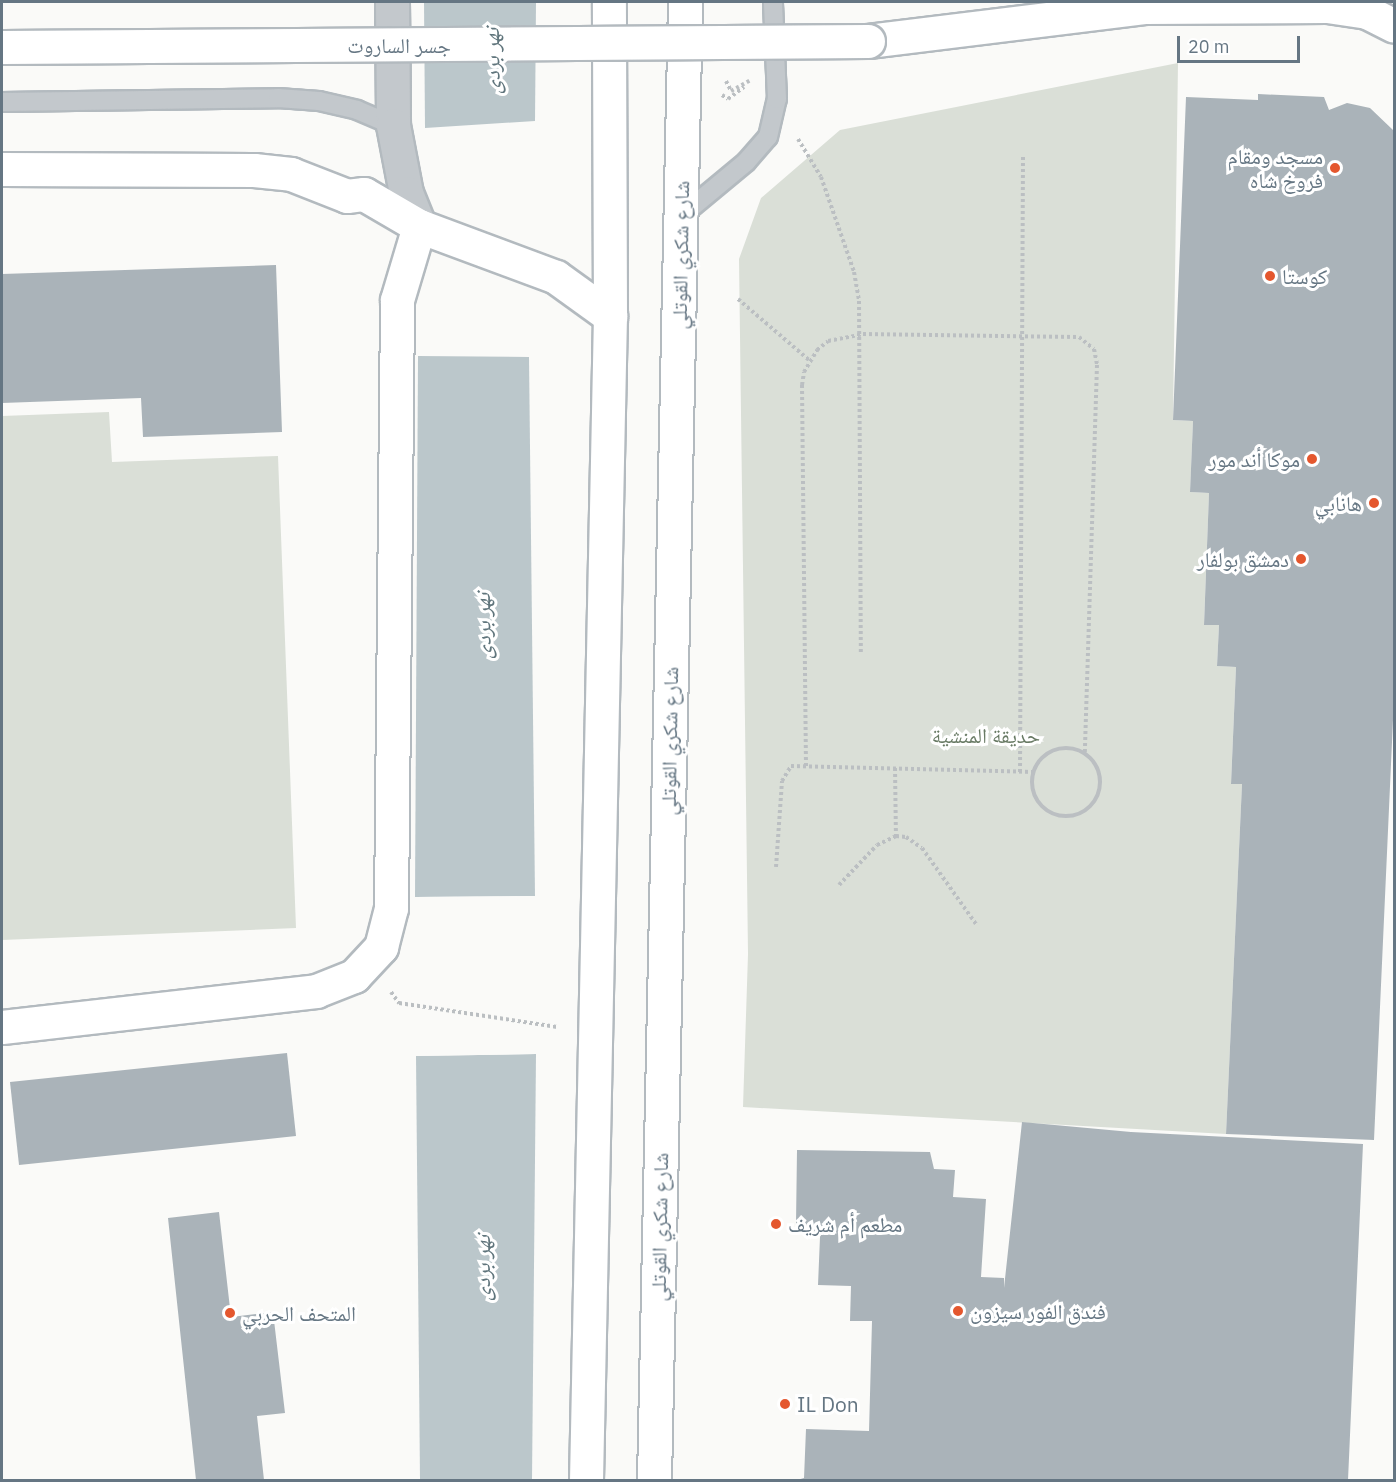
<!DOCTYPE html>
<html>
<head>
<meta charset="utf-8">
<style>
  body { margin:0 }
  #map { position:relative; width:1396px; height:1482px; overflow:hidden; background:#fafaf8; font-family:"IBM Plex Sans","Noto Naskh Arabic",sans-serif }
  div>[style] { position:absolute }
  .green>* { inset:0; background:#dadfd7 }
  .water>* { inset:0; background:#bbc7cb }
  .pier>* { inset:0; background:#fafaf8 }
  .building>* { inset:0; background:#aab3b9 }
  .path>* { height:4px; margin-top:-2px; transform-origin:0; background:repeating-linear-gradient(90deg,#bbbfc2 0 3px,transparent 0 6px) }
  .path>.ring { margin:-2px; padding:0; box-sizing:content-box; background:none; border:4px solid #bbbfc2; border-radius:50% }
  .roads { filter:drop-shadow(2px 0 #b3babf) drop-shadow(-2px 0 #b3babf) drop-shadow(0 2px #b3babf) drop-shadow(0 -2px #b3babf) }
  .service>* { height:18px; margin:-9px; padding:0 9px; transform-origin:9px; border-radius:9px; background:#c3c8cc }
  .tertiary>* { height:33px; margin:-16.5px; padding:0 16.5px; transform-origin:16.5px; border-radius:16.5px; background:#c3c8cc }
  .secondary>* { height:33px; margin:-16.5px; padding:0 16.5px; transform-origin:16.5px; border-radius:16.5px; background:#fff }
  .trunk>* { height:33px; margin:-16.5px; padding:0 16.5px; transform-origin:16.5px; border-radius:16.5px; background:#fff }
  .path-bridge>* { height:4px; margin-top:-2px; transform-origin:0; background:repeating-linear-gradient(90deg,#bbbfc2 0 3px,transparent 0 6px) }
  .bridges { filter:drop-shadow(2px 0 #b3babf) drop-shadow(-2px 0 #b3babf) drop-shadow(0 2px #b3babf) drop-shadow(0 -2px #b3babf) }
  .secondary-bridge>* { height:33px; margin:-16.5px; padding:0 16.5px; transform-origin:16.5px; border-radius:16.5px; background:#fff }
  .dots>* { width:16px; height:16px; translate:-50% -50%; box-sizing:border-box; border:3px solid #fff; border-radius:50% }
  span { translate:-50% -50%; white-space:nowrap; text-align:center; line-height:1.15; -webkit-text-stroke:6px #fff; paint-order:stroke }
  .street-label { font-size:21px; color:#657683 }
  .poi-label { font-size:21px; color:#657683 }
  .right { translate:-100% -50%; text-align:right }
  .left { translate:0 -50%; text-align:left }
  .park-label { font-size:21px; color:#687a64 }
  .water-label { font-size:22px; color:#60757c; font-style:italic }
  .frame { position:absolute; inset:0; border:3px solid #657683; pointer-events:none }
  .scale { position:absolute; left:1177px; top:36px; width:123px; height:27px; box-sizing:border-box; border:3px solid #657683; border-top:0; padding-left:8px; font-size:18px; line-height:21px; white-space:nowrap; color:#657683; -webkit-text-stroke:4px #fff; paint-order:stroke }
</style>
</head>
<body>
<div id="map">
  <div class="green">
    <i style="clip-path:polygon(1178px 63px,1173px 420px,1193px 421px,1190px 492px,1209px 493px,1204px 624px,1219px 625px,1217px 666px,1236px 667px,1231px 783px,1242px 784px,1226px 1134px,743px 1107px,748px 954px,739px 259px,761px 198px,840px 130px)"></i>
    <i style="clip-path:polygon(109px 412px,112px 462px,278px 456px,296px 928px,2px 940px,2px 416px)"></i>
  </div>
  <div class="water">
    <i style="clip-path:polygon(424px 2px,536px 2px,535px 121px,425px 128px)"></i>
    <i style="clip-path:polygon(418px 356px,529px 357px,535px 896px,415px 897px)"></i>
    <i style="clip-path:polygon(536px 1054px,532px 1480px,420px 1480px,416px 1056px)"></i>
  </div>
  <div class="pier">
    <i style="clip-path:polygon(535px 896px,535px 899px,415px 900px,415px 897px)"></i>
    <i style="clip-path:polygon(536px 1051px,536px 1054px,416px 1056px,416px 1053px)"></i>
  </div>
  <div class="building">
    <i style="clip-path:polygon(1258px 94px,1324px 97px,1329px 110px,1347px 103px,1370px 108px,1393px 130px,1394px 139px,1394px 698px,1374px 1140px,1226px 1134px,1242px 784px,1231px 784px,1236px 667px,1217px 666px,1219px 625px,1204px 625px,1209px 493px,1190px 492px,1193px 421px,1173px 420px,1186px 97px,1258px 100px)"></i>
    <i style="clip-path:polygon(276px 265px,282px 432px,143px 437px,141px 398px,2px 403px,2px 274px)"></i>
    <i style="clip-path:polygon(287px 1053px,296px 1136px,19px 1165px,10px 1082px)"></i>
    <i style="clip-path:polygon(1022px 1122px,1131px 1132px,1363px 1144px,1348px 1480px,797px 1480px,804px 1478px,806px 1429px,869px 1431px,872px 1321px,850px 1321px,851px 1286px,818px 1285px,820px 1237px,796px 1223px,797px 1150px,930px 1152px,934px 1169px,955px 1170px,953px 1197px,986px 1199px,981px 1277px,1004px 1278px,1004px 1288px)"></i>
    <i style="clip-path:polygon(219px 1212px,231px 1317px,273px 1312px,285px 1413px,257px 1416px,264px 1480px,196px 1480px,168px 1218px)"></i>
  </div>
  <div class="path">
    <i style="left:726px;top:81px;width:11px;rotate:63deg"></i>
    <i style="left:722px;top:95px;width:7px;rotate:34deg"></i>
    <i style="left:728px;top:99px;width:20px;rotate:-37deg"></i>
    <i style="left:798px;top:139px;width:44px;rotate:58.8deg"></i>
    <i style="left:821px;top:177px;width:101px;rotate:70.8deg"></i>
    <i style="left:854px;top:272px;width:29px;rotate:80deg"></i>
    <i style="left:859px;top:301px;width:354px;rotate:89.7deg"></i>
    <i style="left:738px;top:299px;width:94px;rotate:40.7deg"></i>
    <i class="ring" style="left:1032px;top:748px;width:64px;height:64px"></i>
    <i style="left:806px;top:766px;width:381px;rotate:-90.6deg"></i>
    <i style="left:802px;top:385px;width:13px;rotate:-81deg"></i>
    <i style="left:804px;top:372px;width:26px;rotate:-59deg"></i>
    <i style="left:817px;top:350px;width:14px;rotate:-39deg"></i>
    <i style="left:828px;top:341px;width:36px;rotate:-11deg"></i>
    <i style="left:863px;top:334px;width:216px;rotate:0.8deg"></i>
    <i style="left:1079px;top:337px;width:19px;rotate:39deg"></i>
    <i style="left:1094px;top:349px;width:16px;rotate:79deg"></i>
    <i style="left:1097px;top:365px;width:388px;rotate:91.8deg"></i>
    <i style="left:895px;top:768px;width:68px;rotate:89.2deg"></i>
    <i style="left:1020px;top:772px;width:617px;rotate:-89.72deg"></i>
    <i style="left:776px;top:867px;width:86px;rotate:-86deg"></i>
    <i style="left:782px;top:781px;width:17px;rotate:-59deg"></i>
    <i style="left:791px;top:766px;width:242px;rotate:1.4deg"></i>
    <i style="left:839px;top:885px;width:55px;rotate:-46.5deg"></i>
    <i style="left:877px;top:845px;width:21px;rotate:-25deg"></i>
    <i style="left:896px;top:836px;width:10px;rotate:6deg"></i>
    <i style="left:906px;top:837px;width:19px;rotate:35deg"></i>
    <i style="left:922px;top:848px;width:93px;rotate:54.6deg"></i>
    <i style="left:391px;top:992px;width:14px;rotate:54deg"></i>
    <i style="left:399px;top:1003px;width:160px;rotate:8.6deg"></i>
  </div>
  <div class="roads">
    <div class="service">
      <i style="left:2px;top:102px;width:276px;rotate:-0.8deg"></i>
      <i style="left:278px;top:98px;width:41px;rotate:4.2deg"></i>
      <i style="left:319px;top:101px;width:39px;rotate:13deg"></i>
      <i style="left:357px;top:110px;width:39px;rotate:23deg"></i>
      <i style="left:681px;top:216px;width:85px;rotate:-39.7deg"></i>
      <i style="left:746px;top:162px;width:33px;rotate:-49deg"></i>
      <i style="left:768px;top:137px;width:39px;rotate:-77deg"></i>
      <i style="left:777px;top:99px;width:97px;rotate:-92.4deg"></i>
    </div>
    <div class="tertiary">
      <i style="left:392px;top:2px;width:123px;rotate:89.5deg"></i>
      <i style="left:393px;top:125px;width:69px;rotate:79.2deg"></i>
      <i style="left:406px;top:193px;width:35px;rotate:68deg"></i>
    </div>
    <div class="secondary">
      <i style="left:868px;top:41px;width:278px;rotate:-7deg"></i>
      <i style="left:1144px;top:7px;width:183px;rotate:-0.3deg"></i>
      <i style="left:1327px;top:6px;width:40px;rotate:8.5deg"></i>
      <i style="left:1367px;top:12px;width:30px;rotate:27deg"></i>
      <i style="left:2px;top:169px;width:252px;rotate:0.2deg"></i>
      <i style="left:254px;top:170px;width:37px;rotate:6deg"></i>
      <i style="left:291px;top:174px;width:60px;rotate:21.4deg"></i>
      <i style="left:347px;top:196px;width:17px;rotate:-7deg"></i>
      <i style="left:364px;top:194px;width:64px;rotate:30.2deg"></i>
      <i style="left:419px;top:226px;width:146px;rotate:20.4deg"></i>
      <i style="left:556px;top:277px;width:67px;rotate:35.8deg"></i>
      <i style="left:2px;top:1027px;width:316px;rotate:-6.5deg"></i>
      <i style="left:316px;top:991px;width:41px;rotate:-21.5deg"></i>
      <i style="left:354px;top:976px;width:40px;rotate:-47deg"></i>
      <i style="left:381px;top:947px;width:40px;rotate:-75.6deg"></i>
      <i style="left:391px;top:908px;width:608px;rotate:-89.43deg"></i>
      <i style="left:397px;top:300px;width:77px;rotate:-73.4deg"></i>
    </div>
    <div class="trunk">
      <i style="left:586px;top:1480px;width:1164px;rotate:-88.82deg"></i>
      <i style="left:610px;top:316px;width:314px;rotate:-90.2deg"></i>
      <i style="left:654px;top:1480px;width:1478px;rotate:-88.8deg"></i>
    </div>
  </div>
  <div class="path-bridge">
    <i style="left:731px;top:91px;width:21px;rotate:-29deg"></i>
  </div>
  <div class="bridges">
    <div class="secondary-bridge">
      <i style="left:2px;top:47px;width:866px;rotate:-0.4deg"></i>
    </div>
  </div>
  <div class="dots">
    <i style="left:1335px;top:168px;background:#e4572e"></i>
    <i style="left:1270px;top:276px;background:#e4572e"></i>
    <i style="left:1312px;top:459px;background:#e4572e"></i>
    <i style="left:1374px;top:503px;background:#e4572e"></i>
    <i style="left:1301px;top:559px;background:#e4572e"></i>
    <i style="left:776px;top:1224px;background:#e4572e"></i>
    <i style="left:958px;top:1311px;background:#e4572e"></i>
    <i style="left:230px;top:1313px;background:#e4572e"></i>
    <i style="left:785px;top:1404px;background:#e4572e"></i>
  </div>
  <div class="street-label">
    <span style="left:399px;top:45px">جسر الساروت</span>
    <span style="left:680px;top:255px;rotate:-89deg">شارع شكري القوتلي</span>
    <span style="left:669px;top:741px;rotate:-89deg">شارع شكري القوتلي</span>
    <span style="left:659px;top:1227px;rotate:-89deg">شارع شكري القوتلي</span>
  </div>
  <div class="poi-label">
    <span class="right" style="left:1323px;top:168px">مسجد ومقام<br>فروخ شاه</span>
    <span class="left" style="left:1282px;top:276px">كوستا</span>
    <span class="right" style="left:1300px;top:459px">موكا أند مور</span>
    <span class="right" style="left:1362px;top:503px">هانابي</span>
    <span class="right" style="left:1289px;top:559px">دمشق بولفار</span>
    <span class="left" style="left:788px;top:1224px">مطعم أم شريف</span>
    <span class="left" style="left:970px;top:1311px">فندق الفور سيزون</span>
    <span class="left" style="left:242px;top:1313px">المتحف الحربي</span>
    <span class="left" style="left:797px;top:1404px">IL Don</span>
  </div>
  <div class="park-label">
    <span style="left:986px;top:735px">حديقة المنشية</span>
  </div>
  <div class="water-label">
    <span style="left:491px;top:61px;rotate:-91deg">نهر بردى</span>
    <span style="left:482px;top:626px;rotate:-91deg">نهر بردى</span>
    <span style="left:482px;top:1268px;rotate:-90deg">نهر بردى</span>
  </div>
  <div class="frame"></div>
  <div class="scale">20 m</div>
</div>
</body>
</html>
